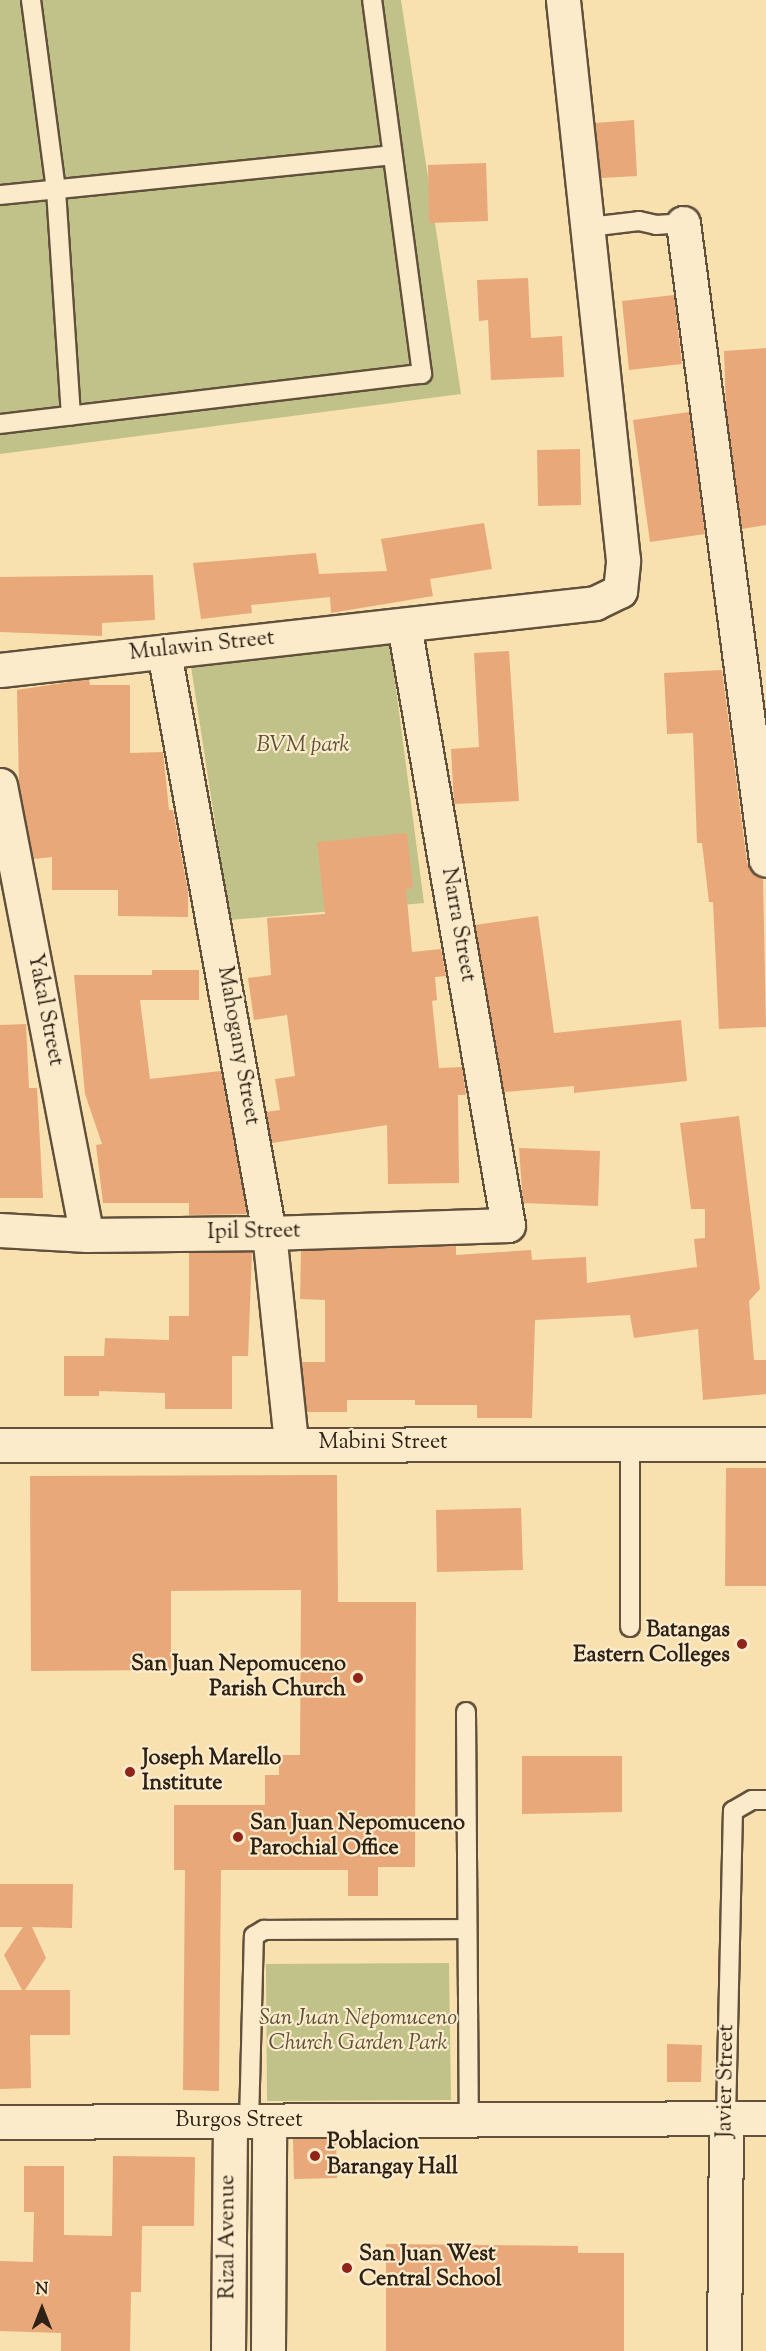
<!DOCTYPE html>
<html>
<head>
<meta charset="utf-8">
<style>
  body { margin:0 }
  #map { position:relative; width:766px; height:2351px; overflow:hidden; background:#f9e0af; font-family:"Sorts Mill Goudy",serif }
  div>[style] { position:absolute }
  .green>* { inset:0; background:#c0c289 }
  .building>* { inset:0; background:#e8a87a }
  .roads { filter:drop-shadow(2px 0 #61513c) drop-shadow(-2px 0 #61513c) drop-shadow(0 2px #61513c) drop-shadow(0 -2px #61513c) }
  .lane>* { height:18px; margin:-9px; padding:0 9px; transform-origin:9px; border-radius:9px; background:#fbebcb }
  .street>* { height:33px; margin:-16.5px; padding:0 16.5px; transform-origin:16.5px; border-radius:16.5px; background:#fbebcb }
  .dots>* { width:16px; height:16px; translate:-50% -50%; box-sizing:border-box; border:3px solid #fbebcb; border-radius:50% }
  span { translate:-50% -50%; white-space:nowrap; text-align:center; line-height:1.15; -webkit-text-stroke:4.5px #fbebcb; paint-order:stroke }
  .street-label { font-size:22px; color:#2e2115 }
  .park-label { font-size:22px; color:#5a5138; font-style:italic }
  .poi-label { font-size:22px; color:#2e2115; font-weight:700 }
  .right { translate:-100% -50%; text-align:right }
  .left { translate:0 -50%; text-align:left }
  .north { position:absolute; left:12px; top:2279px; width:60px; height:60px; -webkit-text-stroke:4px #fbebcb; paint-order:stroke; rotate:0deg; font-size:16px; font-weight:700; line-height:24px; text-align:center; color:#2e2115 }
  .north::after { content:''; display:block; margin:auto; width:21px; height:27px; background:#2e2115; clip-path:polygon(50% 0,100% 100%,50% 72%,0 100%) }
</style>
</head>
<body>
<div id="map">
  <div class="green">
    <i style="clip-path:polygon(0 0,401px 0,461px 394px,0 454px)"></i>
    <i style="clip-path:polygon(389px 635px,424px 903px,230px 920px,190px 660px)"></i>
    <i style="clip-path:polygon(449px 1963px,451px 2100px,267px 2101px,266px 1964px)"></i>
  </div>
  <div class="building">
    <i style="clip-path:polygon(634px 120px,637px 176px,601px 178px,595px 123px)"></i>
    <i style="clip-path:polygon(486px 163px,488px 221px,429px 223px,428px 165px)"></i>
    <i style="clip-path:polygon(528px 278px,531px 338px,562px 336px,564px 377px,491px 380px,488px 320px,479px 321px,477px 280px)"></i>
    <i style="clip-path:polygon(674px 295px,682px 364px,629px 370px,622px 301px)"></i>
    <i style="clip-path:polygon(766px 348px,766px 525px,742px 529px,726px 407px,724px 351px)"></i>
    <i style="clip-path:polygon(689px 412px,705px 534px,650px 542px,633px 420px)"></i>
    <i style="clip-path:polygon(580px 449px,581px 505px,538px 506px,537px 450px)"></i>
    <i style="clip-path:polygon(484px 523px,492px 569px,430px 579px,433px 596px,331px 613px,330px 597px,251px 605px,252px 613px,201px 619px,193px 563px,316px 553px,319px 574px,387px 571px,381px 539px)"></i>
    <i style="clip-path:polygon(153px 575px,155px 620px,102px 623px,102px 636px,0 632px,0 577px)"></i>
    <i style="clip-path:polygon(509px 651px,519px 801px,454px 804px,451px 749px,479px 747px,474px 653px)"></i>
    <i style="clip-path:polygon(722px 670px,747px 862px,752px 872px,763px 878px,766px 1027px,719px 1029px,713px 902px,709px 902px,702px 843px,697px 843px,693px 733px,667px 734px,664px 673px)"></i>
    <i style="clip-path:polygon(89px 679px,90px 685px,130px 685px,130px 753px,163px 752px,169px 810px,173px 810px,188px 891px,188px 917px,118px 916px,118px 890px,52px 890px,52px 857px,33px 859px,19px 785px,17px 690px)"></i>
    <i style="clip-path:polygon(407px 833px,413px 888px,406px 889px,412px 952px,441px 949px,446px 976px,435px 977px,437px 1000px,432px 1001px,439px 1068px,462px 1067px,466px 1095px,458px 1095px,459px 1183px,388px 1184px,387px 1125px,272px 1143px,266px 1112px,280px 1110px,275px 1079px,295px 1076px,287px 1015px,254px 1020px,248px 978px,271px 975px,267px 918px,325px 914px,317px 842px)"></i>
    <i style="clip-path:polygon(538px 916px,554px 1033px,681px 1020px,687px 1081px,574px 1093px,574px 1086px,504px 1092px,475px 925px)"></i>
    <i style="clip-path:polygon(152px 970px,199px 970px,199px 1000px,140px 1000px,150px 1079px,221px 1071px,247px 1214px,189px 1215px,189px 1203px,103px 1203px,96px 1145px,102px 1144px,85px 1094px,74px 975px,152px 975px)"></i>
    <i style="clip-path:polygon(26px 1024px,29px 1088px,37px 1088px,43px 1198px,0 1198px,0 1025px)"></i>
    <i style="clip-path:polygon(739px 1116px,760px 1289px,749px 1301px,754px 1360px,766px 1360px,766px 1394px,703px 1400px,698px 1329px,634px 1338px,630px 1315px,535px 1320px,532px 1418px,477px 1418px,477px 1405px,415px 1405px,415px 1400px,347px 1400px,347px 1412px,307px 1412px,301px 1362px,325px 1362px,325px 1300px,300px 1299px,301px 1251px,456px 1246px,456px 1255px,531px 1250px,532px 1260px,586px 1257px,587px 1283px,697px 1267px,694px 1239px,705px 1238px,705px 1209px,691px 1209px,680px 1123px)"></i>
    <i style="clip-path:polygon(519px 1148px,600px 1151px,598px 1206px,523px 1203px)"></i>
    <i style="clip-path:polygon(252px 1252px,248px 1356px,232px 1356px,232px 1409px,165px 1409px,165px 1393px,99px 1391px,99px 1396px,64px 1396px,64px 1356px,104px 1356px,105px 1338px,169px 1340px,169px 1316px,189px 1316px,189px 1253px)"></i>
    <i style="clip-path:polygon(726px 1468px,766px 1468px,766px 1586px,725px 1586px)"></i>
    <i style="clip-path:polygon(337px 1475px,338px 1602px,416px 1602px,415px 1867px,378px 1867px,378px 1896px,348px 1896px,348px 1870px,221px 1870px,219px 2091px,183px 2090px,185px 1870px,174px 1870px,174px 1805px,265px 1805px,265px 1775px,279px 1775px,279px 1755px,300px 1755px,301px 1590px,171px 1591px,171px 1670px,31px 1671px,30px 1476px)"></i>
    <i style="clip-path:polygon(521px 1508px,523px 1570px,437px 1572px,436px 1510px)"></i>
    <i style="clip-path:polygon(522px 1756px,622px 1756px,622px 1812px,522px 1814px)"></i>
    <i style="clip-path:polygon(0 1884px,73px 1884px,72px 1928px,32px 1927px,46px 1958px,25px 1990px,70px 1990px,70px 2035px,30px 2035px,31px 2088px,0 2089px,0 1990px,22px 1990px,4px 1955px,23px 1927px,0 1927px)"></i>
    <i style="clip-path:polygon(667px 2044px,702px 2045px,701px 2082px,667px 2082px)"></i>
    <i style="clip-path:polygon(293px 2139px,336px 2139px,337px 2178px,294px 2179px)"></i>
    <i style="clip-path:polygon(113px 2156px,195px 2157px,194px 2226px,142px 2226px,141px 2292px,131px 2292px,130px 2351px,61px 2351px,61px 2333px,0 2331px,0 2261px,33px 2262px,34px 2212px,24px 2212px,24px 2166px,64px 2166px,64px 2235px,112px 2236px)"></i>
    <i style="clip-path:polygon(386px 2244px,578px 2246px,578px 2253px,624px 2253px,624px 2351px,386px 2351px)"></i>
  </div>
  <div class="roads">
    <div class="lane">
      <i style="left:31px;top:0;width:192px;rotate:82.5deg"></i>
      <i style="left:56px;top:190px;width:226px;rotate:86.2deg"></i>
      <i style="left:0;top:195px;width:394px;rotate:-5.8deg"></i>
      <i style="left:589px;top:227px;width:50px;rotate:-6.8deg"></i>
      <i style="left:639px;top:221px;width:17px;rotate:13deg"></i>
      <i style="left:656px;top:225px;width:27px;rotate:-4deg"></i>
      <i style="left:0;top:424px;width:425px;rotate:-6.8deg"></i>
      <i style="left:422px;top:374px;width:377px;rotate:-97.6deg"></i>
      <i style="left:630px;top:1444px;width:183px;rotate:90deg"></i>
      <i style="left:466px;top:1712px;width:408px;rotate:89.6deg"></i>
      <i style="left:726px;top:2118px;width:307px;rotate:-88.7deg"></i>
      <i style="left:733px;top:1811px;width:22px;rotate:-30deg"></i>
      <i style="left:752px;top:1800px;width:14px"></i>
      <i style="left:249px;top:2123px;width:187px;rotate:-88.5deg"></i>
      <i style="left:254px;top:1936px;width:12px;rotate:-31deg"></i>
      <i style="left:264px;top:1930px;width:202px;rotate:-0.3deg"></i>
    </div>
    <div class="street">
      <i style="left:683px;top:223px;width:642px;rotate:82.58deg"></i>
      <i style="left:164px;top:652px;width:590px;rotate:79.76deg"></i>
      <i style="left:269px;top:1233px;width:212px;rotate:84deg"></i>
      <i style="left:0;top:670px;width:599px;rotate:-6.42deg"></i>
      <i style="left:595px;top:603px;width:28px;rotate:-26deg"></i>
      <i style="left:620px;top:591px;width:31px;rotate:-84deg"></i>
      <i style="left:623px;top:560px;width:563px;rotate:-96.12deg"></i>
      <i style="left:0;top:785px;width:458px;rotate:79.1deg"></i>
      <i style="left:0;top:1230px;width:87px;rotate:3.3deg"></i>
      <i style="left:87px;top:1235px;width:182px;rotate:-0.6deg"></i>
      <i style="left:269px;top:1233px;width:239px;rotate:-1.9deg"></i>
      <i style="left:508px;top:1225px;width:609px;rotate:-99.83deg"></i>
      <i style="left:0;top:1445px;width:766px;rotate:-0.07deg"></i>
      <i style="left:0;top:2122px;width:766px;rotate:-0.3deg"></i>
      <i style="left:228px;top:2351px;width:228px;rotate:-89.5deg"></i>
      <i style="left:268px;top:2351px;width:228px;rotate:-89.7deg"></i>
      <i style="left:724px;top:2351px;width:233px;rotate:-89.5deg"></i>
    </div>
  </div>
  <div class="dots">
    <i style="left:742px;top:1644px;background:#8f2418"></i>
    <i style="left:358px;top:1678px;background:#8f2418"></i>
    <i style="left:130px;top:1772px;background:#8f2418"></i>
    <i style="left:238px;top:1837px;background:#8f2418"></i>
    <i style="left:315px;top:2156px;background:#8f2418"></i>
    <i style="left:347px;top:2268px;background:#8f2418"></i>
  </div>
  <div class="street-label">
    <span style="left:202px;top:647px;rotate:-6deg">Mulawin Street</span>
    <span style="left:457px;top:925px;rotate:80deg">Narra Street</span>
    <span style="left:44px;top:1010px;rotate:79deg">Yakal Street</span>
    <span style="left:237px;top:1046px;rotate:80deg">Mahogany Street</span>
    <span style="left:254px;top:1233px;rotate:-1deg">Ipil Street</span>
    <span style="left:383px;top:1444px">Mabini Street</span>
    <span style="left:727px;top:2081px;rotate:-89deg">Javier Street</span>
    <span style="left:239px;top:2122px">Burgos Street</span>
    <span style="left:229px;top:2237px;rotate:-90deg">Rizal Avenue</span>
  </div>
  <div class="park-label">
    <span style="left:303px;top:747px">BVM park</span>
    <span style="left:358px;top:2032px">San Juan Nepomuceno<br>Church Garden Park</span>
  </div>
  <div class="poi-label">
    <span class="right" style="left:730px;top:1644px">Batangas<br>Eastern Colleges</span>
    <span class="right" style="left:346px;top:1678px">San Juan Nepomuceno<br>Parish Church</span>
    <span class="left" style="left:142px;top:1772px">Joseph Marello<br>Institute</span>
    <span class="left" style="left:250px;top:1837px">San Juan Nepomuceno<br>Parochial Office</span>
    <span class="left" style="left:327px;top:2156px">Poblacion<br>Barangay Hall</span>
    <span class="left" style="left:359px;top:2268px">San Juan West<br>Central School</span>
  </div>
  <div class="north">N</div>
</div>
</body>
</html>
